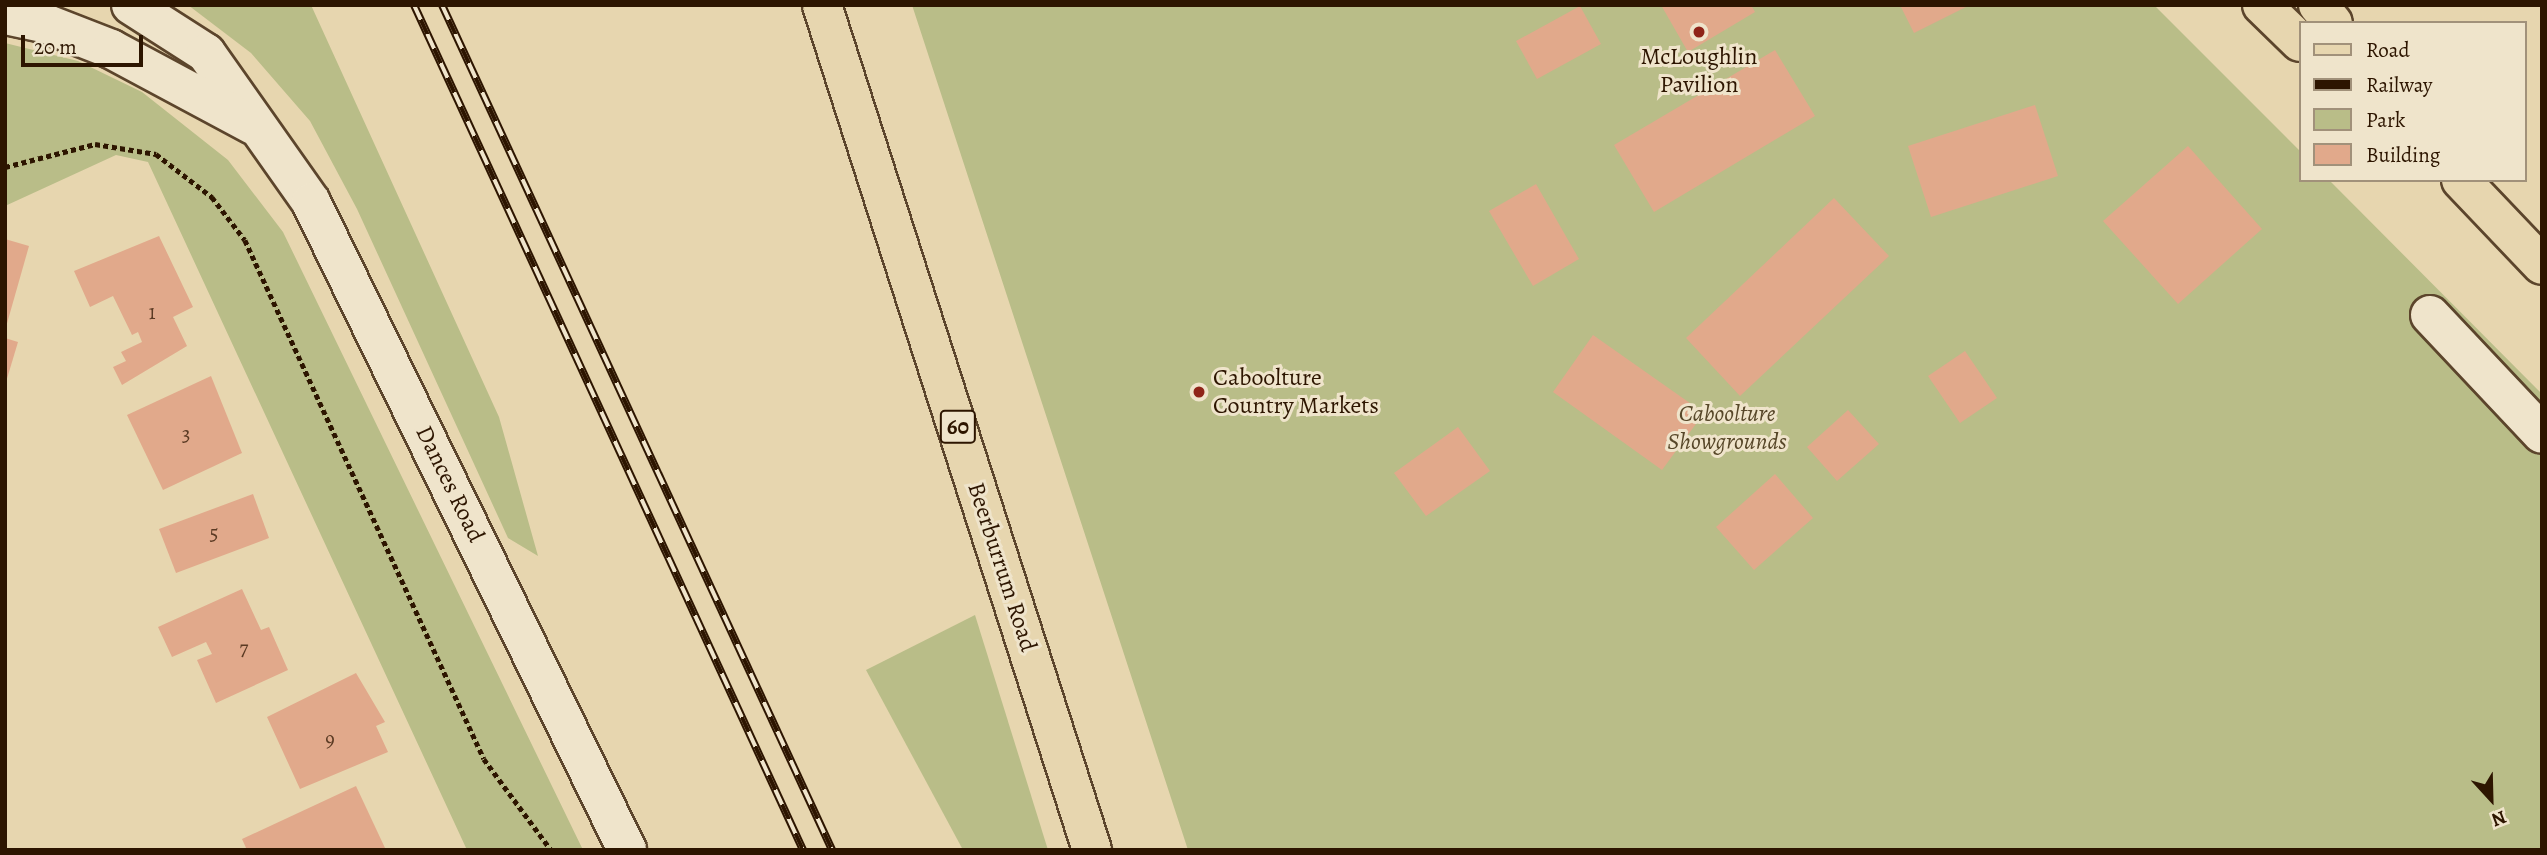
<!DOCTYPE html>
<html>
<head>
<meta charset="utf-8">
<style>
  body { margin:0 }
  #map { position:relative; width:2547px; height:855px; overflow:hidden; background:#e7d6af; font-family:Alegreya,serif }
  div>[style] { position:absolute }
  .green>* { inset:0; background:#b9bd88 }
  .building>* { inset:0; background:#e1a98b }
  .path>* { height:4.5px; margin-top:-2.25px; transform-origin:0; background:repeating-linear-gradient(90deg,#2d1500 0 5px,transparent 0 8.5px) }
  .roads { filter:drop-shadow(2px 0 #5c452c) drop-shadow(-2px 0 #5c452c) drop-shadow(0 2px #5c452c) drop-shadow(0 -2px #5c452c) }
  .minor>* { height:38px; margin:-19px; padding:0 19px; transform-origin:19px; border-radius:19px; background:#efe4cb }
  .major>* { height:38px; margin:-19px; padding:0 19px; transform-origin:19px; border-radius:19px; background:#e7d6af }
  .rail>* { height:8px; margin-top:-4px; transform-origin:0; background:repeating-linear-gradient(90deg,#efe4cb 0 16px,#2d1500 0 32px); box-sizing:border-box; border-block:2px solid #2d1500 }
  .dots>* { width:19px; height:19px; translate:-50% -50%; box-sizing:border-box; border:4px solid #efe4cb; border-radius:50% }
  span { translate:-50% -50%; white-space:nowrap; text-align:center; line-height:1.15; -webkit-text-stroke:6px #efe4cb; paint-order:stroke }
  .number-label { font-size:21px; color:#5a3a23 }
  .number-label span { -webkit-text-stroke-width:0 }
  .shield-label span { padding:2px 5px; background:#efe4cb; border:2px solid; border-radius:5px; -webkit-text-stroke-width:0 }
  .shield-label { font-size:23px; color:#2d1500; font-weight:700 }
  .poi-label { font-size:24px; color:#2d1500 }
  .left { translate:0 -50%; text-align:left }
  .park-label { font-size:24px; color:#574729; font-style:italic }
  .street-label { font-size:24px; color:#2d1500 }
  .frame { position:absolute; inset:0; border:7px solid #2d1500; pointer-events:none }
  .legend { position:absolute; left:2299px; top:21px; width:228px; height:161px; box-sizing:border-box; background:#efe4cb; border:2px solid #a1917a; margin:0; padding:9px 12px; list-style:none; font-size:21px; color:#2d1500 }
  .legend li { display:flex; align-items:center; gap:14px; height:35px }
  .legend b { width:35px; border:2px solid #a1917a }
  .north { position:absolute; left:2456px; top:764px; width:70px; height:70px; -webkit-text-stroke:5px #efe4cb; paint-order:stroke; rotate:158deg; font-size:19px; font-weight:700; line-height:28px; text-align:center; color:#2d1500 }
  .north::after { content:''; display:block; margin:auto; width:24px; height:32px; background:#2d1500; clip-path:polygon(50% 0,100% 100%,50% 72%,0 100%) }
  .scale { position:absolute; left:21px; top:35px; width:122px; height:32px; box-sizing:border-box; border:4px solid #2d1500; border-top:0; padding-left:9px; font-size:21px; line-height:24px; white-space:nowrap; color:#2d1500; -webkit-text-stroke:5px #efe4cb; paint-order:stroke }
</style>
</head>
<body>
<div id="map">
  <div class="green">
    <i style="clip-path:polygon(188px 5px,311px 5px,499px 417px,538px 556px,508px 538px,357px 209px,310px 121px,251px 53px)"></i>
    <i style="clip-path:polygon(912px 5px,2154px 5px,2300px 151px,2300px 180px,2329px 180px,2542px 394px,2542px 850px,1188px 850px)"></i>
    <i style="clip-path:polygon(5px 43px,78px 61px,142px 92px,228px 160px,283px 232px,583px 850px,467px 850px,148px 162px,116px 155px,5px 206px)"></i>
    <i style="clip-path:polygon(975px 615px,1048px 850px,963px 850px,866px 670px)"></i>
  </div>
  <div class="building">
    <i style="clip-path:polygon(1661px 5px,1751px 5px,1755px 12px,1688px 52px)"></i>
    <i style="clip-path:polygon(1900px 5px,1970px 5px,1914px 33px)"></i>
    <i style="clip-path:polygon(1580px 6px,1601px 44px,1537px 79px,1516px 41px)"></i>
    <i style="clip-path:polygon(1775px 50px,1815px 116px,1654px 212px,1614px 145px)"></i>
    <i style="clip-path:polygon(2035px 105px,2058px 176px,1931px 217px,1908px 146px)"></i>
    <i style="clip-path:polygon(2188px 146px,2262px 229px,2178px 304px,2103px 221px)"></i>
    <i style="clip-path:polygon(1536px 184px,1579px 259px,1533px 286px,1489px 211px)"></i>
    <i style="clip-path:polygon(1834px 198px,1889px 256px,1740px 396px,1686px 338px)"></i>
    <i style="clip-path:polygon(159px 236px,193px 307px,173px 317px,187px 346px,122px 385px,113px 367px,126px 361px,121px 352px,142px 342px,138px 332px,132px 335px,113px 296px,90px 307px,74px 271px)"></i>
    <i style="clip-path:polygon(5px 239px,29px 246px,6px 327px,5px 327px)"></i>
    <i style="clip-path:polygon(1593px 335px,1704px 413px,1662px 470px,1553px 392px)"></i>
    <i style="clip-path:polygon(5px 338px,18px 342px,6px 382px,5px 382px)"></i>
    <i style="clip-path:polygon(1965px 351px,1997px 398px,1960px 423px,1928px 376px)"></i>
    <i style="clip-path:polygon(211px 376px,242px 453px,163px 490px,127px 415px)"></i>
    <i style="clip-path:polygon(1848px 410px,1879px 444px,1837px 481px,1807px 447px)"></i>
    <i style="clip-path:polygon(1458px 427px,1490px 471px,1426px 516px,1394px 473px)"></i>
    <i style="clip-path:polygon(1775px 474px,1813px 518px,1754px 570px,1716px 527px)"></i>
    <i style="clip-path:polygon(253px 494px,269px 538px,176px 573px,159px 529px)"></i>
    <i style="clip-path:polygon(242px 589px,261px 630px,269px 627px,288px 670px,216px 703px,197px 660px,212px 654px,206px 642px,172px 657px,158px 627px)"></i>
    <i style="clip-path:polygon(356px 673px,385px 722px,376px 726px,388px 752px,300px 789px,267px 717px)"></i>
    <i style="clip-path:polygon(356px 786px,385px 848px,247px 850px,242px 839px)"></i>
  </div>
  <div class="path">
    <i style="left:5px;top:167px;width:93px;rotate:-14.3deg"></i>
    <i style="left:95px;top:144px;width:62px;rotate:9.3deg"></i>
    <i style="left:156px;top:154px;width:71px;rotate:37.5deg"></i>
    <i style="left:212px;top:197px;width:54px;rotate:52.5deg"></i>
    <i style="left:245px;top:240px;width:571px;rotate:65.27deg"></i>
    <i style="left:484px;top:759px;width:113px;rotate:53.6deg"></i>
  </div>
  <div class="roads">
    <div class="minor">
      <i style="left:131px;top:5px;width:89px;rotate:32.6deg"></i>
      <i style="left:206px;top:53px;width:182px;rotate:54.8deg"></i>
      <i style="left:311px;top:202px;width:721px;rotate:64deg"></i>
      <i style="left:5px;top:15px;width:43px;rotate:12.1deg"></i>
      <i style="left:47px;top:24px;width:69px;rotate:21.3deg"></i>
      <i style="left:111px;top:49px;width:161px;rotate:28.2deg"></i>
      <i style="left:2430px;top:315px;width:163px;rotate:46.7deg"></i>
    </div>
    <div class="major">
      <i style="left:822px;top:5px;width:887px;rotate:72.28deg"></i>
      <i style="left:2262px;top:5px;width:53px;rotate:44.2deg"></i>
      <i style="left:2318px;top:5px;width:23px;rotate:50deg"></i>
      <i style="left:2461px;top:180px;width:117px;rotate:46.4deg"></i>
    </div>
  </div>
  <div class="rail">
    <i style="left:414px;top:5px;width:930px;rotate:65.28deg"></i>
    <i style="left:442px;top:5px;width:931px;rotate:65.22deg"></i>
  </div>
  <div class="dots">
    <i style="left:1699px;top:32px;background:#8f2418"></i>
    <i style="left:1199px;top:392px;background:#8f2418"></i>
  </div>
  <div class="number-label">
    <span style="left:152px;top:312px">1</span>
    <span style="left:186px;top:434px">3</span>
    <span style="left:214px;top:533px">5</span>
    <span style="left:244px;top:648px">7</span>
    <span style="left:330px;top:739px">9</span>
  </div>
  <div class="shield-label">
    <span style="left:958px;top:427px">60</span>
  </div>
  <div class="poi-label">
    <span style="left:1699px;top:71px">McLoughlin<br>Pavilion</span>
    <span class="left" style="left:1213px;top:392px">Caboolture<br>Country Markets</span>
  </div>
  <div class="park-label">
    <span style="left:1727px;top:428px">Caboolture<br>Showgrounds</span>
  </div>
  <div class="street-label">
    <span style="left:450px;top:484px;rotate:64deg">Dances Road</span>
    <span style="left:1002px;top:567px;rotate:72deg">Beerburrum Road</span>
  </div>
  <div class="frame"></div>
  <ul class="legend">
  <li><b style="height:9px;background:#e7d6af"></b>Road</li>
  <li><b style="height:9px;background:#2d1500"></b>Railway</li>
  <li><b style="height:19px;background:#b9bd88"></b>Park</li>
  <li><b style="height:19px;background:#e1a98b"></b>Building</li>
  </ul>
  <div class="north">N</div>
  <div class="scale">20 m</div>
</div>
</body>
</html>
